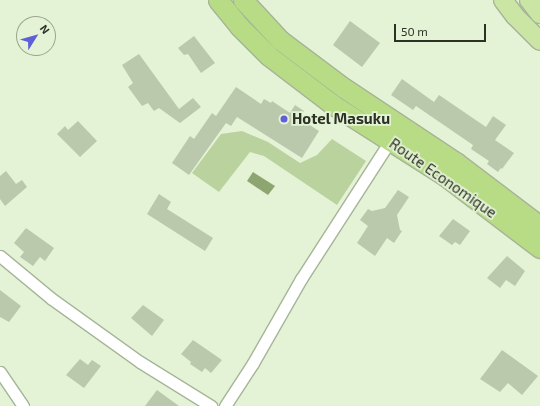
<!DOCTYPE html>
<html>
<head>
<meta charset="utf-8">
<style>
  body { margin:0 }
  #map { position:relative; width:540px; height:406px; overflow:hidden; background:#e4f3d5; font-family:"Exo 2",sans-serif }
  div>[style] { position:absolute }
  .green>* { inset:0; background:#bad29d }
  .water>* { inset:0; background:#8da570 }
  .building>* { inset:0; background:#bac8ab }
  .roads { filter:drop-shadow(1px 0 #a6b498) drop-shadow(-1px 0 #a6b498) drop-shadow(0 1px #a6b498) drop-shadow(0 -1px #a6b498) }
  .minor>* { height:11px; margin:-5.5px; padding:0 5.5px; transform-origin:5.5px; border-radius:5.5px; background:#fff }
  .primary>* { height:18px; margin:-9px; padding:0 9px; transform-origin:9px; border-radius:9px; background:#cae5a4 }
  .trunk>* { height:19px; margin:-9.5px; padding:0 9.5px; transform-origin:9.5px; border-radius:9.5px; background:#b8dc86 }
  .dots>* { width:11px; height:11px; translate:-50% -50%; box-sizing:border-box; border:2px solid #e4f3d5; border-radius:50% }
  span { translate:-50% -50%; white-space:nowrap; text-align:center; line-height:1.15; -webkit-text-stroke:3.5px #e4f3d5; paint-order:stroke }
  .poi-label { font-size:15px; color:#2c3126; font-weight:700 }
  .left { translate:0 -50%; text-align:left }
  .street-label { font-size:15px; color:#2c3126 }
  .north { position:absolute; left:16px; top:16px; width:40px; height:40px; box-sizing:border-box; background:#e4f3d5; border:1px solid #9aa58f; border-radius:50%; rotate:53deg; font-size:11px; font-weight:700; line-height:16px; text-align:center; color:#2c3126 }
  .north::after { content:''; display:block; margin:auto; width:14px; height:18px; background:#5f60d9; clip-path:polygon(50% 0,100% 100%,50% 72%,0 100%) }
  .scale { position:absolute; left:394px; top:24px; width:92px; height:18px; box-sizing:border-box; border:2px solid #2c3126; border-top:0; padding-left:5px; font-size:12px; line-height:14px; white-space:nowrap; color:#2c3126; -webkit-text-stroke:3px #e4f3d5; paint-order:stroke }
</style>
</head>
<body>
<div id="map">
  <div class="green">
    <i style="clip-path:polygon(242px 131px,268px 142px,300px 163px,317px 155px,332px 139px,366px 161px,337px 205px,264px 156px,250px 152px,219px 192px,192px 173px,221px 134px)"></i>
  </div>
  <div class="water">
    <i style="clip-path:polygon(253px 172px,275px 186px,268px 195px,247px 181px)"></i>
  </div>
  <div class="building">
    <i style="clip-path:polygon(350px 21px,380px 43px,362px 67px,333px 45px)"></i>
    <i style="clip-path:polygon(194px 36px,215px 63px,201px 73px,188px 54px,184px 55px,178px 48px)"></i>
    <i style="clip-path:polygon(139px 54px,179px 109px,193px 98px,201px 107px,180px 123px,159px 108px,154px 111px,148px 103px,142px 106px,128px 87px,133px 83px,122px 65px)"></i>
    <i style="clip-path:polygon(402px 79px,434px 102px,439px 95px,486px 127px,493px 116px,506px 125px,495px 140px,514px 153px,502px 169px,501px 168px,498px 172px,487px 164px,489px 161px,471px 149px,473px 145px,416px 106px,413px 110px,391px 95px)"></i>
    <i style="clip-path:polygon(236px 87px,261px 104px,264px 99px,271px 103px,272px 101px,290px 113px,295px 105px,304px 111px,299px 118px,319px 131px,302px 158px,237px 117px,231px 126px,226px 123px,189px 175px,172px 163px,190px 136px,194px 139px,212px 113px,216px 116px)"></i>
    <i style="clip-path:polygon(78px 121px,97px 141px,80px 157px,57px 134px,65px 126px,68px 130px)"></i>
    <i style="clip-path:polygon(6px 171px,16px 184px,22px 180px,27px 187px,5px 206px,0 199px,0 176px)"></i>
    <i style="clip-path:polygon(398px 190px,409px 197px,397px 215px,400px 230px,402px 231px,394px 243px,387px 238px,375px 256px,357px 243px,368px 226px,360px 220px,368px 209px,372px 211px,385px 208px)"></i>
    <i style="clip-path:polygon(159px 194px,171px 202px,167px 209px,213px 238px,205px 251px,147px 214px)"></i>
    <i style="clip-path:polygon(453px 219px,470px 231px,460px 245px,455px 242px,452px 245px,439px 236px)"></i>
    <i style="clip-path:polygon(26px 228px,54px 248px,45px 261px,40px 257px,33px 266px,20px 257px,24px 252px,14px 243px)"></i>
    <i style="clip-path:polygon(507px 256px,525px 271px,515px 286px,506px 280px,500px 288px,487px 278px)"></i>
    <i style="clip-path:polygon(0 290px,21px 306px,9px 322px,0 317px)"></i>
    <i style="clip-path:polygon(143px 305px,164px 320px,152px 336px,131px 318px)"></i>
    <i style="clip-path:polygon(193px 340px,222px 360px,211px 373px,205px 368px,202px 372px,190px 364px,191px 362px,181px 354px)"></i>
    <i style="clip-path:polygon(502px 350px,538px 376px,522px 395px,508px 383px,500px 392px,480px 379px)"></i>
    <i style="clip-path:polygon(80px 359px,88px 365px,92px 360px,101px 366px,84px 388px,66px 375px)"></i>
    <i style="clip-path:polygon(157px 390px,179px 406px,145px 406px)"></i>
  </div>
  <div class="roads">
    <div class="minor">
      <i style="left:0;top:256px;width:67px;rotate:39.6deg"></i>
      <i style="left:52px;top:299px;width:108px;rotate:35.6deg"></i>
      <i style="left:140px;top:362px;width:84px;rotate:31.8deg"></i>
      <i style="left:0;top:372px;width:41px;rotate:55.9deg"></i>
      <i style="left:225px;top:406px;width:51px;rotate:-56.9deg"></i>
      <i style="left:253px;top:363px;width:97px;rotate:-60.3deg"></i>
      <i style="left:301px;top:279px;width:170px;rotate:-57.2deg"></i>
    </div>
    <div class="primary">
      <i style="left:503px;top:0;width:20px;rotate:53deg"></i>
      <i style="left:515px;top:16px;width:35px;rotate:45deg"></i>
      <i style="left:529px;top:0;width:18px;rotate:52deg"></i>
    </div>
    <div class="trunk">
      <i style="left:218px;top:0;width:33px;rotate:51deg"></i>
      <i style="left:239px;top:26px;width:42px;rotate:45deg"></i>
      <i style="left:269px;top:56px;width:79px;rotate:37.3deg"></i>
      <i style="left:332px;top:104px;width:134px;rotate:32.5deg"></i>
      <i style="left:445px;top:176px;width:119px;rotate:37.2deg"></i>
      <i style="left:243px;top:0;width:54px;rotate:47.2deg"></i>
      <i style="left:280px;top:40px;width:80px;rotate:36.9deg"></i>
      <i style="left:344px;top:88px;width:136px;rotate:33.6deg"></i>
      <i style="left:457px;top:163px;width:104px;rotate:37.2deg"></i>
    </div>
  </div>
  <div class="dots">
    <i style="left:284px;top:119px;background:#5f60d9"></i>
  </div>
  <div class="poi-label">
    <span class="left" style="left:292px;top:119px">Hotel Masuku</span>
  </div>
  <div class="street-label">
    <span style="left:443px;top:178px;rotate:35deg">Route Economique</span>
  </div>
  <div class="north">N</div>
  <div class="scale">50 m</div>
</div>
</body>
</html>
